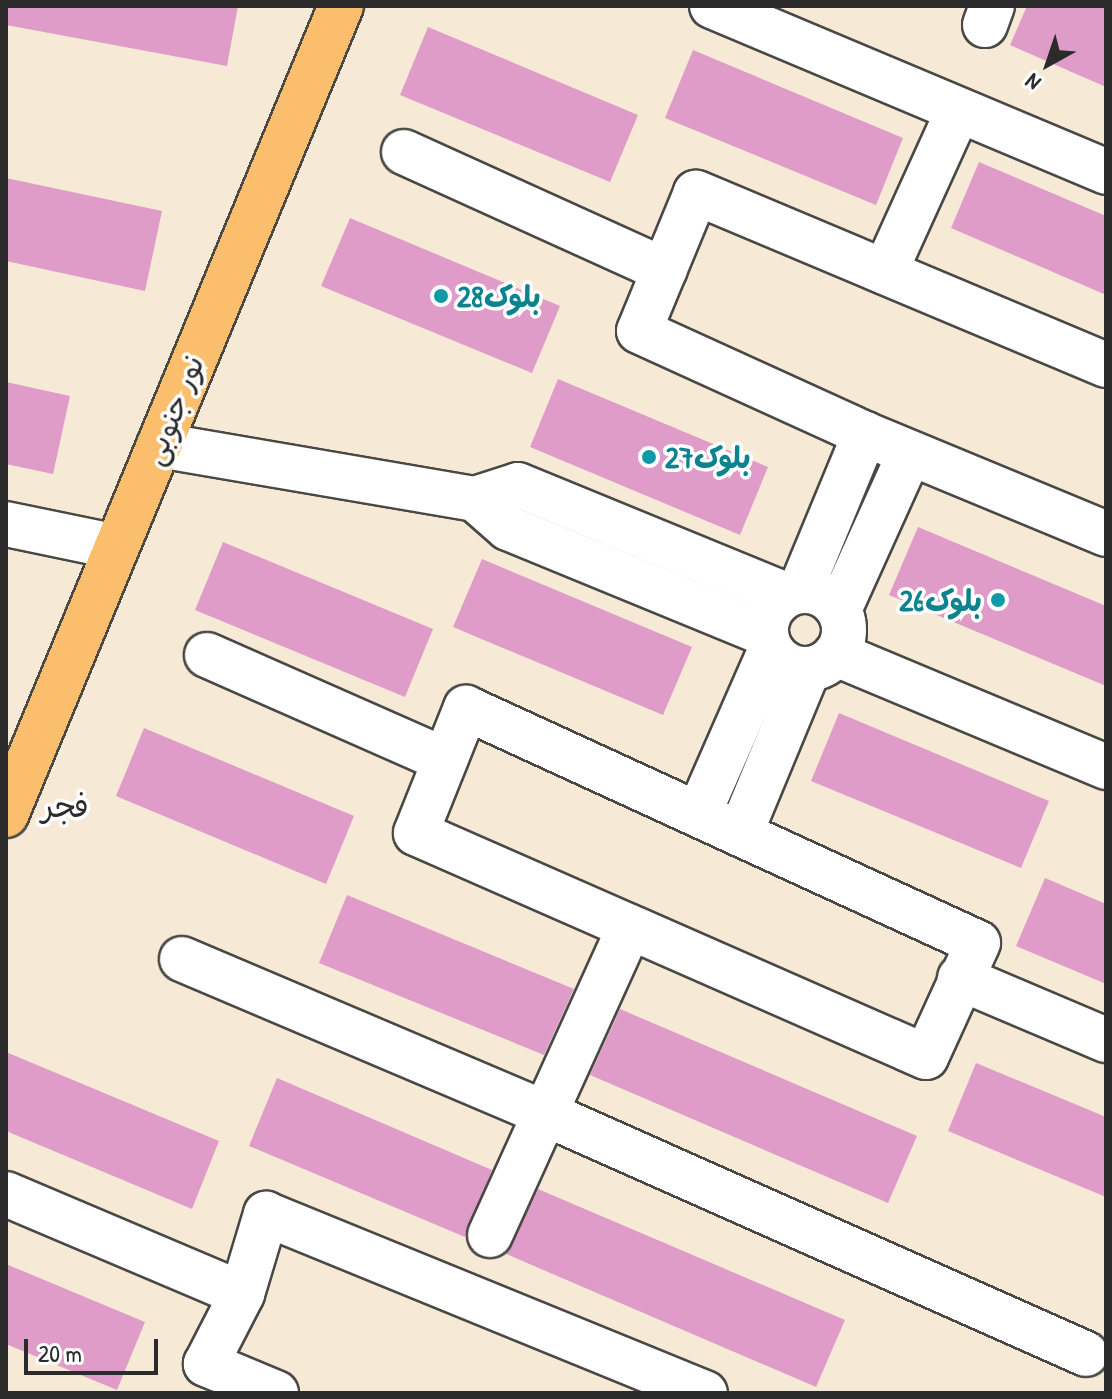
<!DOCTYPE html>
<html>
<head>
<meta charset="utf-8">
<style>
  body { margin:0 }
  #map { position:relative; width:1112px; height:1399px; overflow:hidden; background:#f6ead6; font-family:"Patrick Hand","Playpen Sans Arabic",sans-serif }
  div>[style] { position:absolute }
  .building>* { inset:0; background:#e09cc9 }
  .roads { filter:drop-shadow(2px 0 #494845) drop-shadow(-2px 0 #494845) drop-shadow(0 2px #494845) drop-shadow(0 -2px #494845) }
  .minor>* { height:44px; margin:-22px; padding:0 22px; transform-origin:22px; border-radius:22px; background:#fff }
  .minor>.ring { margin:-22px; padding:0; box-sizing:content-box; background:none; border:44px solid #fff; border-radius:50% }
  .major>* { height:44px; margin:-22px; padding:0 22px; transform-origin:22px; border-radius:22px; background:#fabe6d }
  .dots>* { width:22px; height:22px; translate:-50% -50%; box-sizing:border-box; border:4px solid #fff; border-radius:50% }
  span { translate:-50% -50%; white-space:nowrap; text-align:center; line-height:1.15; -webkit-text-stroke:7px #fff; paint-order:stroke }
  .culture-label { font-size:30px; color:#0d838f; font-weight:700 }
  .left { translate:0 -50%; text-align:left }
  .right { translate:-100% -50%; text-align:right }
  .street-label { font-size:30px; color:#2b2b2b }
  .neighbourhood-label { font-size:32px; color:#2b2b2b }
  .frame { position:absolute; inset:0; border:8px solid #2b2b2b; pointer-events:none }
  .north { position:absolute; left:1008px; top:24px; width:80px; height:80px; -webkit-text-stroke:6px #fff; paint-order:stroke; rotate:220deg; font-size:22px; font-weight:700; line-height:32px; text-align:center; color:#2b2b2b }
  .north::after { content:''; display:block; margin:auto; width:28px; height:36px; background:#2b2b2b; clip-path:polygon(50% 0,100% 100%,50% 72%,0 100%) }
  .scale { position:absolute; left:24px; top:1339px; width:134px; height:36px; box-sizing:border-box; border:4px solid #2b2b2b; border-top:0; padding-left:10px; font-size:24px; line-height:28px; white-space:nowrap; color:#2b2b2b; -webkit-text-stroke:6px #fff; paint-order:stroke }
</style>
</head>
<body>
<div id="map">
  <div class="building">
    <i style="clip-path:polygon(6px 6px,238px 6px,227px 66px,6px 25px)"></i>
    <i style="clip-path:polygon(1027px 6px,1106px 6px,1106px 87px,1010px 45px)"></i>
    <i style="clip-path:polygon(428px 27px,638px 115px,610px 182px,400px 95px)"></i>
    <i style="clip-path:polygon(693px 50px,903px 138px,876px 205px,665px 118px)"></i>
    <i style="clip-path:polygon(979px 162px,1106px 216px,1106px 295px,951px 228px)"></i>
    <i style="clip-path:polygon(6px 178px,162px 211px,145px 291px,6px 261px)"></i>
    <i style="clip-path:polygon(350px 218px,560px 306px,532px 373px,321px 286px)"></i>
    <i style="clip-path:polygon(558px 379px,768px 467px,740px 535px,530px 447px)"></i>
    <i style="clip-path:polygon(6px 382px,70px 396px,53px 474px,6px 464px)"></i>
    <i style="clip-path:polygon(918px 527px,1106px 606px,1106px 686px,889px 595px)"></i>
    <i style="clip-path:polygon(223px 542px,433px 629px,405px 697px,195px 610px)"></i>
    <i style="clip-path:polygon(482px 559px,692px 647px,663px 715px,453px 627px)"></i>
    <i style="clip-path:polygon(839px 713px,1049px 801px,1021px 868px,811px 781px)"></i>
    <i style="clip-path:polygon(144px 728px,354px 816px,326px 884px,116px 796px)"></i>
    <i style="clip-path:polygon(1045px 878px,1106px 904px,1106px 984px,1016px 946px)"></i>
    <i style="clip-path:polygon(347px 895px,574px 989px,544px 1055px,319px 963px)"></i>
    <i style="clip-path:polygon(620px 1009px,917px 1136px,888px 1203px,590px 1075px)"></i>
    <i style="clip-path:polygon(6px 1052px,219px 1141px,192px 1209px,6px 1131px)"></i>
    <i style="clip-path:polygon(976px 1063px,1106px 1117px,1106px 1197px,948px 1131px)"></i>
    <i style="clip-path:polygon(277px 1078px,492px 1170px,465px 1237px,249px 1146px)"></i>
    <i style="clip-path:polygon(538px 1189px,845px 1320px,816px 1387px,506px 1254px)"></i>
    <i style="clip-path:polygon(6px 1264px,145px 1322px,117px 1390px,6px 1344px)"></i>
  </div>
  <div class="roads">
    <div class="minor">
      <i style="left:712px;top:6px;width:428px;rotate:22.8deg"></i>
      <i style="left:985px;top:25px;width:20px;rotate:-70deg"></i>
      <i style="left:404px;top:152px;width:286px;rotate:24.4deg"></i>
      <i style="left:885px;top:272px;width:177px;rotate:-65.6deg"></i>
      <i style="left:1106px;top:365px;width:445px;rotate:-157.2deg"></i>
      <i style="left:696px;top:193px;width:149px;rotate:112.4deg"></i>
      <i style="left:639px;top:331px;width:248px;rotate:24.5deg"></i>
      <i style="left:865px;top:434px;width:261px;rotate:22.5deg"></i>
      <i style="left:159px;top:445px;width:321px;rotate:9.7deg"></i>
      <i style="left:475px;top:499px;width:45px;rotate:-18deg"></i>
      <i style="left:518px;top:485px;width:290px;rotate:22.3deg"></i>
      <i style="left:475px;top:499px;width:44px;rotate:41.3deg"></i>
      <i style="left:508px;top:528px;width:279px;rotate:22.3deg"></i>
      <i style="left:6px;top:524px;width:113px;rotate:11.7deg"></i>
      <i style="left:800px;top:591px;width:170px;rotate:-67.5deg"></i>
      <i class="ring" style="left:766px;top:591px;width:34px;height:34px"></i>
      <i style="left:839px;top:610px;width:172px;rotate:-65.7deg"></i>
      <i style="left:836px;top:654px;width:293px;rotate:22.7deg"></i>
      <i style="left:207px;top:655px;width:260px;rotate:23.8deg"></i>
      <i style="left:466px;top:708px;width:563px;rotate:24.65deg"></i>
      <i style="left:978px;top:943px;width:125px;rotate:114.5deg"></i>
      <i style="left:926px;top:1057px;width:557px;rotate:-156.29deg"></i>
      <i style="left:416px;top:833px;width:135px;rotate:-68.2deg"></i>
      <i style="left:699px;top:813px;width:179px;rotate:-66.3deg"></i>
      <i style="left:740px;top:834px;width:178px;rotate:-67.5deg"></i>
      <i style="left:182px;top:959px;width:393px;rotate:23deg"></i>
      <i style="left:544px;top:1113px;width:593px;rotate:23.97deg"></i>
      <i style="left:960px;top:978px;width:159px;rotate:23deg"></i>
      <i style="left:6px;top:1194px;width:256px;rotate:23deg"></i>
      <i style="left:490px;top:1235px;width:338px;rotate:-65.6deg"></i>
      <i style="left:276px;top:1393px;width:76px;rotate:-157.5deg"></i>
      <i style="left:206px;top:1364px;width:79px;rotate:-62.8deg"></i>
      <i style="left:242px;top:1294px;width:84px;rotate:-73.3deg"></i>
      <i style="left:266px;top:1214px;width:474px;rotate:22.2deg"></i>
    </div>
    <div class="major">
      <i style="left:6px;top:815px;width:876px;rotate:-67.51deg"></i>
    </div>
  </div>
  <div class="dots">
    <i style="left:441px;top:296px;background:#0f9aa8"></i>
    <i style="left:649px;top:457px;background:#0f9aa8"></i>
    <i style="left:998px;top:600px;background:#0f9aa8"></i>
  </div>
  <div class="culture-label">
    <span class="left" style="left:457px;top:296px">بلوک28</span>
    <span class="left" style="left:665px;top:457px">بلوک27</span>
    <span class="right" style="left:982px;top:600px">بلوک26</span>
  </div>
  <div class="street-label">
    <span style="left:173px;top:410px;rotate:-68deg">نور جنوبی</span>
  </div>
  <div class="neighbourhood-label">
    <span style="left:65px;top:806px">فجر</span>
  </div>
  <div class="frame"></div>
  <div class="north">N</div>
  <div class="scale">20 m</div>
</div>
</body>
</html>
